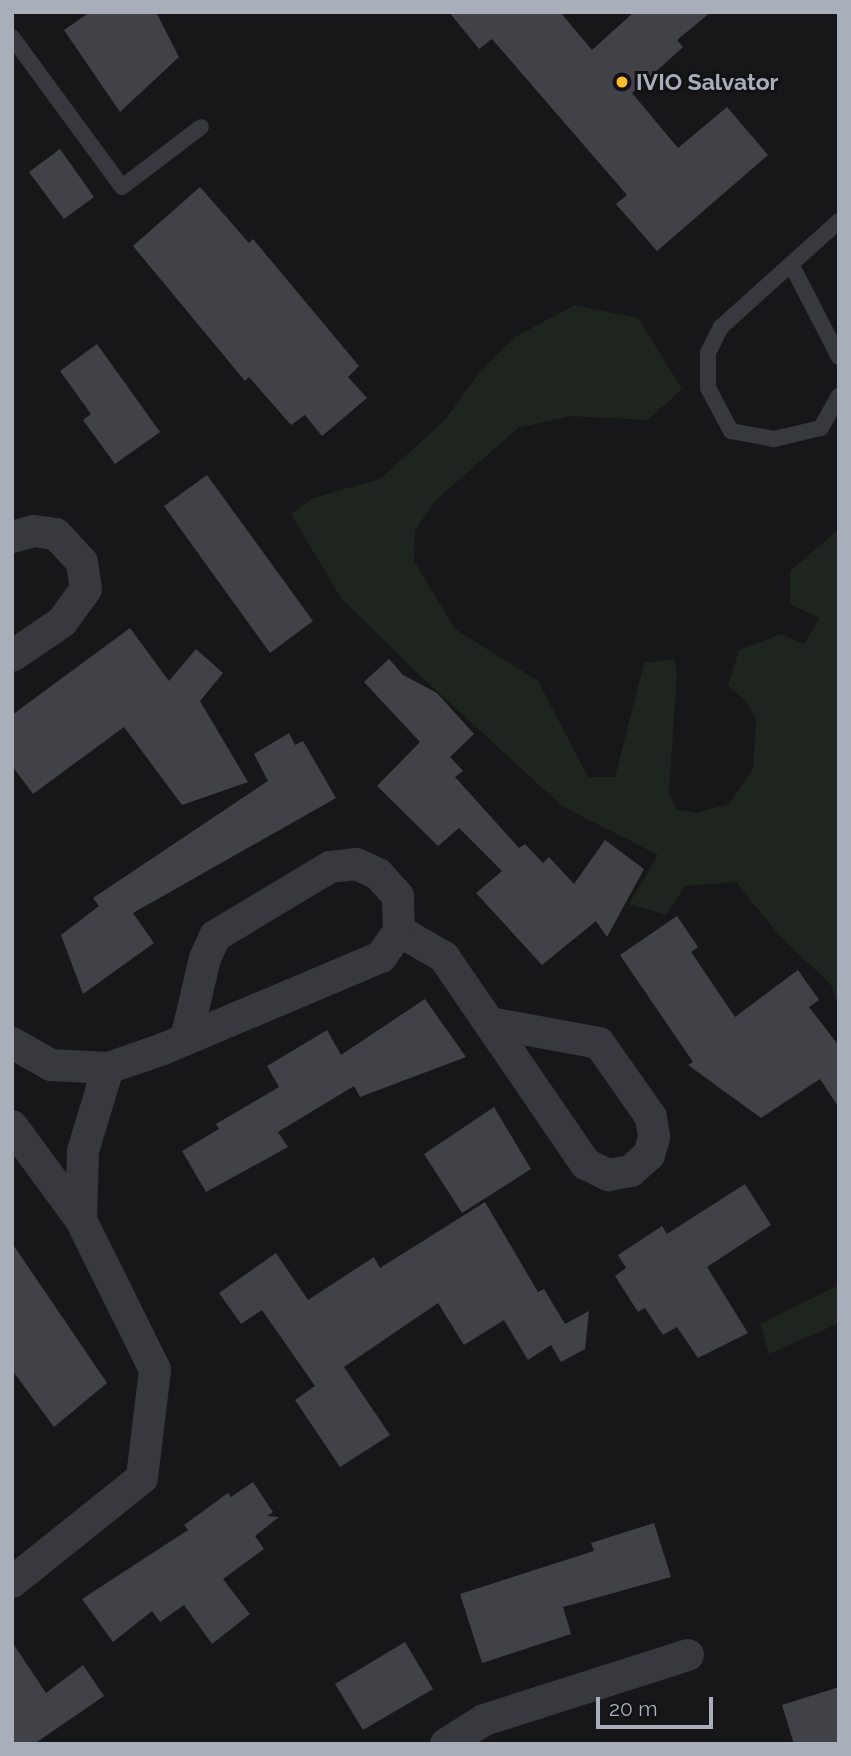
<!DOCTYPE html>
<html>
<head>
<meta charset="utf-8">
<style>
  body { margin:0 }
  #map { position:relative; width:851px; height:1756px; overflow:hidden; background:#17171a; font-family:Raleway,sans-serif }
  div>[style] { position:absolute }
  .green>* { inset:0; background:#1d251e }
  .building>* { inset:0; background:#414247 }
  .service>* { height:16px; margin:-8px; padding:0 8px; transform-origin:8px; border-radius:8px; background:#38393f }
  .minor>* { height:32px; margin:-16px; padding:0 16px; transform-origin:16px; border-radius:16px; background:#38393f }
  .dots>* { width:19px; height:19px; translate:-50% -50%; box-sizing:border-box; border:4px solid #121215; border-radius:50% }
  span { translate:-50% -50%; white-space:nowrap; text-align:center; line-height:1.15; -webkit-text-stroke:6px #121215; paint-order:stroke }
  .poi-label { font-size:23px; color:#a9aebb; font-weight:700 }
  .left { translate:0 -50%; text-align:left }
  .frame { position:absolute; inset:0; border:14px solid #a9aebb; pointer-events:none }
  .scale { position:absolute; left:596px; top:1697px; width:117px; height:32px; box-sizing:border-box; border:4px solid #a9aebb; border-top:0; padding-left:9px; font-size:21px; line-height:24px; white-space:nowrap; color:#a9aebb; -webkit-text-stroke:5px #121215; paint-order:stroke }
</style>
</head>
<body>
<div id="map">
  <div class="green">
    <i style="clip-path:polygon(575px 305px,638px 318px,682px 389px,648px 420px,570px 416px,518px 428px,436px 500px,415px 530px,414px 561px,455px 629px,538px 681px,588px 777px,615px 777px,644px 663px,674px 659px,677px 674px,669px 793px,676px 809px,695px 813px,729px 804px,753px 769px,756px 720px,746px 701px,728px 686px,739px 650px,781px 634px,804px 644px,819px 618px,790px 604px,790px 571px,839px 529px,839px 1008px,831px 985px,779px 935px,736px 882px,685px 886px,666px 915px,629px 904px,658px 855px,562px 806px,412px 668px,341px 598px,291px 514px,313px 498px,380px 479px,445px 420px,482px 369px,515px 337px)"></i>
    <i style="clip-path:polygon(839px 1285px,839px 1323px,769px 1354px,760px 1324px)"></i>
  </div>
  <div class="building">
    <i style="clip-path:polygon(90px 12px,156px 12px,179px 57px,120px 112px,64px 30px)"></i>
    <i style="clip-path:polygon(449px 12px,560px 12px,592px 50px,634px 12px,711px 12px,677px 40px,683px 47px,632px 93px,678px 148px,727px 107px,768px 155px,657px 251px,616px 204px,627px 195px,492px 39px,479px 49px)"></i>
    <i style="clip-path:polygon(60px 149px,94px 197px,64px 219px,29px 172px)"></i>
    <i style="clip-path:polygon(200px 187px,249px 243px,253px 239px,359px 366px,348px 377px,367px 398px,322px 436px,305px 415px,291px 425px,249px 377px,245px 381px,133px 246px)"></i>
    <i style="clip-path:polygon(97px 344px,160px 432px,115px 464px,83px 420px,91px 414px,60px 371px)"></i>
    <i style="clip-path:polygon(207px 475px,313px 621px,270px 653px,164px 506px)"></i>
    <i style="clip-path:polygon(130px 628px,169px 681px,196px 649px,223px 673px,200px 701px,248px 782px,182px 805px,124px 727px,33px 794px,12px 766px,12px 715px)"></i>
    <i style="clip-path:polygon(389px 659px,403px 675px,437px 693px,474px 734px,450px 757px,463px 771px,455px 777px,519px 848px,525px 844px,543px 863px,549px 857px,574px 884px,605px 840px,644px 869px,607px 937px,596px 921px,542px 965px,476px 893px,502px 871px,459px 828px,438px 846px,377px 786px,420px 742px,364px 682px)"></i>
    <i style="clip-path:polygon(289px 733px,295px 745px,303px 741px,336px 798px,133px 913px,154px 943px,83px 994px,61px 935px,99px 906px,93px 898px,268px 781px,254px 754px)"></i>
    <i style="clip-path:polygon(677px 916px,698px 947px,691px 952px,735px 1017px,798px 970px,819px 1000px,809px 1007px,839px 1046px,839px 1108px,820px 1079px,761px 1118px,688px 1065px,693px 1062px,620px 955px)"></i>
    <i style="clip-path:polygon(425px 999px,466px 1057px,360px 1097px,354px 1086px,278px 1132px,288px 1147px,206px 1192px,182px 1151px,219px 1129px,216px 1124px,279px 1087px,267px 1066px,327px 1030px,341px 1055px)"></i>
    <i style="clip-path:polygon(494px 1107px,531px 1169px,462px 1213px,424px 1154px)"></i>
    <i style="clip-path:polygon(745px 1184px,771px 1225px,707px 1267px,748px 1333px,698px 1358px,677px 1327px,663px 1335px,645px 1308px,638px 1312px,615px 1276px,626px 1268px,618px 1255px,662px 1226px,667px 1234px)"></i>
    <i style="clip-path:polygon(485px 1202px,538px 1292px,544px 1289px,565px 1324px,589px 1311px,585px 1349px,561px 1362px,551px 1345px,528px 1360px,504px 1320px,464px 1345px,438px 1303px,344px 1367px,390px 1435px,340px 1467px,295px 1400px,315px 1386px,262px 1310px,241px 1324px,219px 1293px,276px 1253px,308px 1300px,374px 1257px,380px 1268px)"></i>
    <i style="clip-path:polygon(12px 1243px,107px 1383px,54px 1427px,12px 1370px)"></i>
    <i style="clip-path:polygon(253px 1482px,273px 1512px,267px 1516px,279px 1517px,255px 1536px,264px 1549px,223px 1579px,250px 1614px,212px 1644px,184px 1605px,160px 1622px,152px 1611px,113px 1642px,82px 1599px,188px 1530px,184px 1525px,228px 1493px,231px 1497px)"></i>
    <i style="clip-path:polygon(654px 1523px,671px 1577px,563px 1607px,571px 1634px,482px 1663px,460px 1594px,594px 1551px,591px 1543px)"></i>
    <i style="clip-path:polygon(12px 1642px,46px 1693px,83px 1665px,104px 1696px,34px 1744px,12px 1744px)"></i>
    <i style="clip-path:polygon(405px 1642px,433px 1689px,363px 1730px,335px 1684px)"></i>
    <i style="clip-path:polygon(839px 1687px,839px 1744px,794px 1744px,782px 1705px)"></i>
  </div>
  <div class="service">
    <i style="left:12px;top:37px;width:186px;rotate:53.7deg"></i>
    <i style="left:122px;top:187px;width:99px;rotate:-37.2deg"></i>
    <i style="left:839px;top:221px;width:159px;rotate:138.1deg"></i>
    <i style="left:721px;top:327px;width:29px;rotate:117deg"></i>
    <i style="left:708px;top:353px;width:35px;rotate:90deg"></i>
    <i style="left:708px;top:388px;width:49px;rotate:61.9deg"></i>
    <i style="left:731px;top:431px;width:44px;rotate:10.5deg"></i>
    <i style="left:774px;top:439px;width:48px;rotate:-13.2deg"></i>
    <i style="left:821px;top:428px;width:37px;rotate:-61deg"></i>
    <i style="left:791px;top:264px;width:105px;rotate:62.7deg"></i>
  </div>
  <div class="minor">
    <i style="left:12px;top:537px;width:23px;rotate:-15deg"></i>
    <i style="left:34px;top:531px;width:22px;rotate:8deg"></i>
    <i style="left:56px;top:534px;width:38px;rotate:47deg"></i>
    <i style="left:82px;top:562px;width:27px;rotate:82deg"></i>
    <i style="left:86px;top:589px;width:41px;rotate:126deg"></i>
    <i style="left:62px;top:622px;width:60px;rotate:145.8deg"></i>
    <i style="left:399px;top:931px;width:52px;rotate:30deg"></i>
    <i style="left:444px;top:957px;width:251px;rotate:55.6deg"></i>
    <i style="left:586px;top:1164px;width:25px;rotate:27deg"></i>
    <i style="left:608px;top:1175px;width:23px;rotate:-10deg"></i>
    <i style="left:631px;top:1171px;width:24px;rotate:-42deg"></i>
    <i style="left:649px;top:1155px;width:19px;rotate:-74deg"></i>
    <i style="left:654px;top:1137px;width:20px;rotate:-99deg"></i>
    <i style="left:651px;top:1117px;width:90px;rotate:-125.1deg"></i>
    <i style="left:599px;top:1043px;width:111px;rotate:-169.6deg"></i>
    <i style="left:12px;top:1043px;width:45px;rotate:29.4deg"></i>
    <i style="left:51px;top:1065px;width:57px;rotate:3deg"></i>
    <i style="left:108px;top:1068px;width:58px;rotate:-19.1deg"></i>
    <i style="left:163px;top:1049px;width:237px;rotate:-22.9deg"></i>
    <i style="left:381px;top:957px;width:32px;rotate:-55deg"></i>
    <i style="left:399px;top:931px;width:35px;rotate:-92deg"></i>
    <i style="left:398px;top:896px;width:30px;rotate:-132deg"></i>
    <i style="left:378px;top:874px;width:23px;rotate:-155deg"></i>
    <i style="left:357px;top:864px;width:27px;rotate:174deg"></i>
    <i style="left:330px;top:867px;width:134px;rotate:149deg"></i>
    <i style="left:215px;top:936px;width:24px;rotate:114deg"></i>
    <i style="left:205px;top:958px;width:83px;rotate:103.2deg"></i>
    <i style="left:12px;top:1126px;width:117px;rotate:53.7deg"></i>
    <i style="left:81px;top:1220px;width:167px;rotate:63.7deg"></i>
    <i style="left:155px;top:1370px;width:109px;rotate:96.9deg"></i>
    <i style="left:142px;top:1478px;width:166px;rotate:141.3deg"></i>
    <i style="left:81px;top:1220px;width:69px;rotate:-88.3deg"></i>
    <i style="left:83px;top:1151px;width:87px;rotate:-73.2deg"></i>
    <i style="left:446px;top:1744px;width:45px;rotate:-32.3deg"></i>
    <i style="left:484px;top:1720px;width:214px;rotate:-17.7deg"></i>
  </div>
  <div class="dots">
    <i style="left:622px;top:82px;background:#ffbc2a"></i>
  </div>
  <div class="poi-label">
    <span class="left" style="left:636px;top:82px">IVIO Salvator</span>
  </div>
  <div class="frame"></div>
  <div class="scale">20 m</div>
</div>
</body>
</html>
